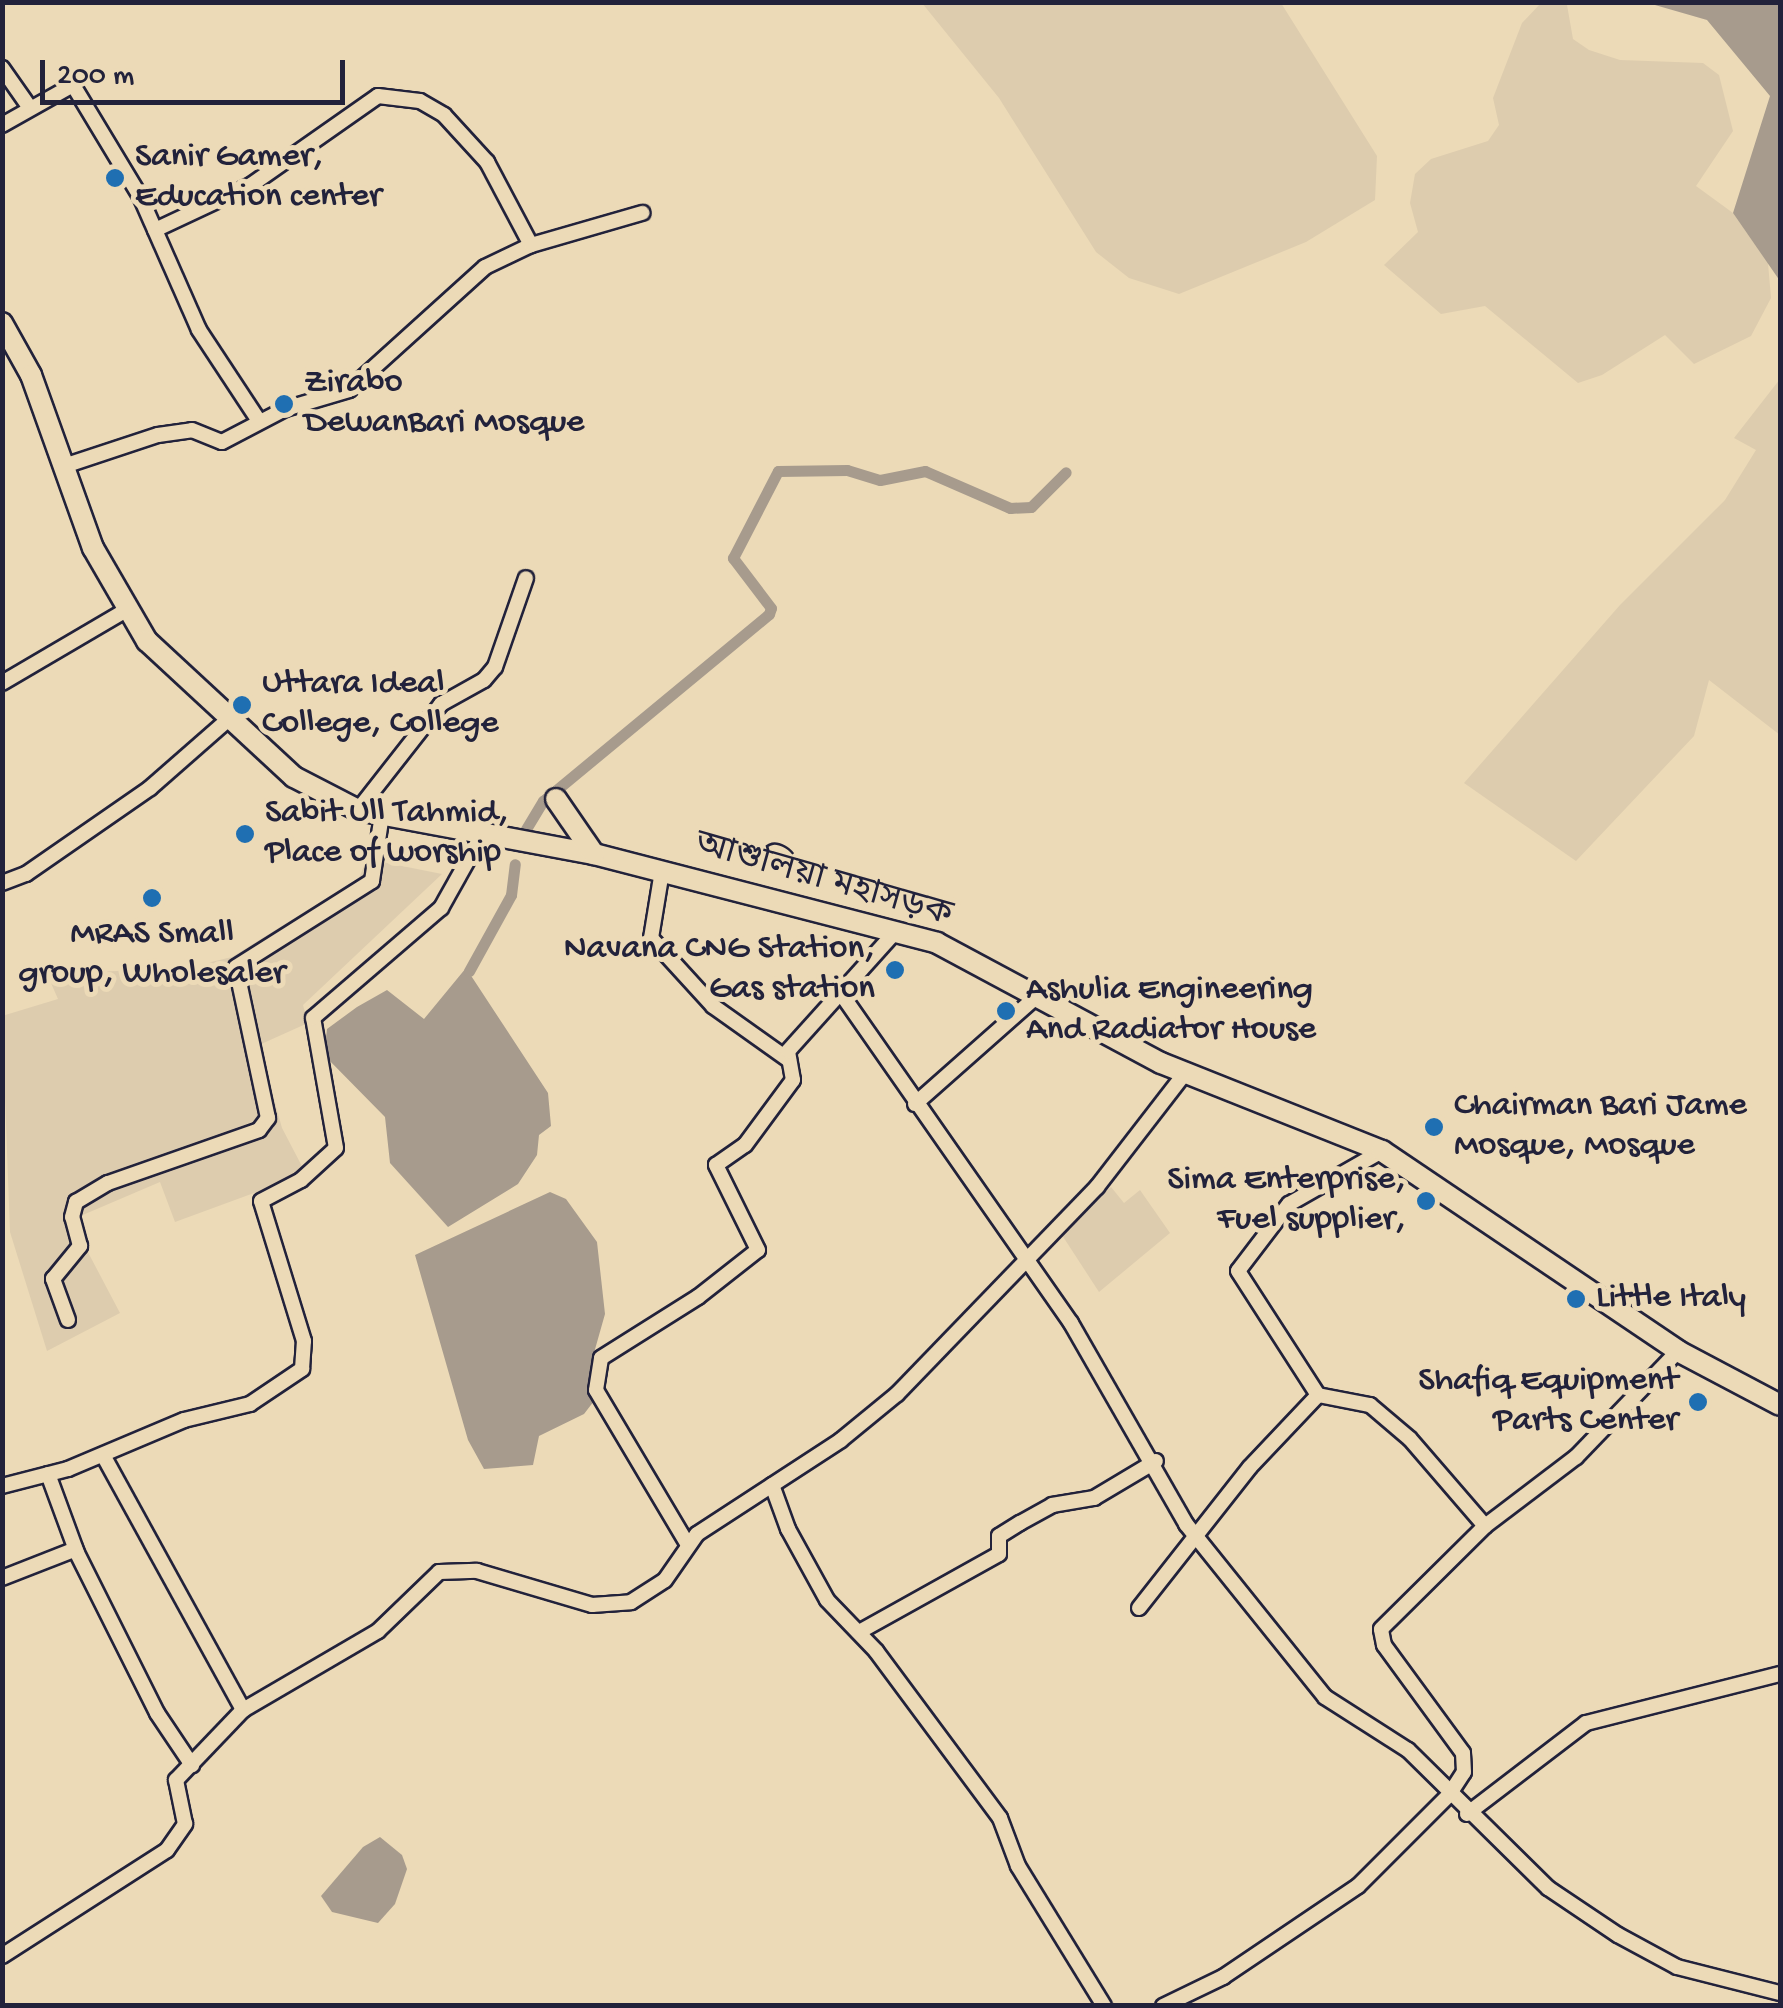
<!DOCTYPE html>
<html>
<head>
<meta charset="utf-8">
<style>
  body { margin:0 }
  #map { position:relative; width:1783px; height:2008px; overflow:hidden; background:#ecdab7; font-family:"Gochi Hand","Noto Sans Bengali",sans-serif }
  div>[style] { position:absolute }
  .built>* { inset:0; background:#ddccae }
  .water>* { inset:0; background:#a79b8d }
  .canal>* { height:11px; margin:-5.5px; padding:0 5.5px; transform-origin:5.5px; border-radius:5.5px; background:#a79b8d }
  .roads { filter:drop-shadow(2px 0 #22223b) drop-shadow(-2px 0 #22223b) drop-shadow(0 2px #22223b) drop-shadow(0 -2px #22223b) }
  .minor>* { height:14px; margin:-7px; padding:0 7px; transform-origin:7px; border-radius:7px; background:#ecdab7 }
  .highway>* { height:20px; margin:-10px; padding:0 10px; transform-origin:10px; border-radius:10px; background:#ecdab7 }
  .dots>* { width:28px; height:28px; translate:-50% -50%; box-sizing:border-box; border:5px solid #ecdab7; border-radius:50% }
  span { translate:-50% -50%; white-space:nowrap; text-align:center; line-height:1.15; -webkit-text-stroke:10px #ecdab7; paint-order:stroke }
  .poi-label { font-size:35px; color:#22223b }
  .left { translate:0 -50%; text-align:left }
  .right { translate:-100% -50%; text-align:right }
  .street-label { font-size:35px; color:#22223b }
  .frame { position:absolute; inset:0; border:5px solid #22223b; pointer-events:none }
  .scale { position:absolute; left:40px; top:60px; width:305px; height:45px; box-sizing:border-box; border:5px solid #22223b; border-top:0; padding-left:12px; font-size:30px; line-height:35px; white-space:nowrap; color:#22223b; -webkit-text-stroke:8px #ecdab7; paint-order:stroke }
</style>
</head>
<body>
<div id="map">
  <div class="built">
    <i style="clip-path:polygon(922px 3px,1281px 3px,1377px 156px,1375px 200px,1306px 242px,1179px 294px,1129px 278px,1096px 252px,999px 98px)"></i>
    <i style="clip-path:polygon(1541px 3px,1567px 5px,1573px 39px,1589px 50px,1620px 60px,1703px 63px,1719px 75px,1733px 131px,1696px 186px,1733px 213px,1768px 263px,1771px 298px,1751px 336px,1694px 364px,1665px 335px,1602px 375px,1578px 383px,1485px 306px,1441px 314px,1384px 265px,1418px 232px,1410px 203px,1415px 174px,1431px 159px,1488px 141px,1499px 125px,1493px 98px,1522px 23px)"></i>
    <i style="clip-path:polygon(1780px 379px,1780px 735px,1709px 680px,1694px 736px,1576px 861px,1464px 783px,1620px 605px,1725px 500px,1756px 450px,1734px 438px)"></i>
    <i style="clip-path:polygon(367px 859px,442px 874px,303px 1005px,308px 1023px,259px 1045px,282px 1128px,306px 1174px,175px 1222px,160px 1182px,71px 1220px,120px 1313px,47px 1351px,10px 1232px,2px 1016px,58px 999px,47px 974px,186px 968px,232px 957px,359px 878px)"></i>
    <i style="clip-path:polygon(1111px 1187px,1124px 1203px,1140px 1190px,1170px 1233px,1099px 1292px,1060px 1232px)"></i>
  </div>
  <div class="water">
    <i style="clip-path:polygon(1648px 3px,1780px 3px,1780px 281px,1733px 213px,1770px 96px,1707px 20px)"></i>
    <i style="clip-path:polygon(466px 968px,548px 1093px,551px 1126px,539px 1135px,537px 1155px,518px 1184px,448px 1227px,390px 1163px,385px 1117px,324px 1055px,327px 1029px,357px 1007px,387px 990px,424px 1019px)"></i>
    <i style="clip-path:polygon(550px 1192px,566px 1199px,597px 1242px,605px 1314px,590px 1367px,594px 1401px,584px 1414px,539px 1436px,533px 1465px,484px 1469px,468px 1440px,415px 1255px)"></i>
    <i style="clip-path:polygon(380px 1837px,402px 1855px,407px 1869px,395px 1904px,378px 1923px,332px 1912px,321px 1896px,363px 1847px)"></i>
  </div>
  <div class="canal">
    <i style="left:523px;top:834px;width:39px;rotate:-59deg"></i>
    <i style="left:543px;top:801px;width:293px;rotate:-39.6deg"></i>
    <i style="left:769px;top:614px;width:6px;rotate:-72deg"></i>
    <i style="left:771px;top:608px;width:63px;rotate:-127.2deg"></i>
    <i style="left:733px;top:558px;width:98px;rotate:-62.7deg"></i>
    <i style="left:778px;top:471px;width:69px;rotate:-0.8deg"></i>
    <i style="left:847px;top:470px;width:34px;rotate:17deg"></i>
    <i style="left:880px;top:480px;width:46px;rotate:-11.3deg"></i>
    <i style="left:925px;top:471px;width:93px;rotate:23.5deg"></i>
    <i style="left:1010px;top:508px;width:21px;rotate:-3deg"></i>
    <i style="left:1031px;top:507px;width:49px;rotate:-45deg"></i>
    <i style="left:469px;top:971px;width:87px;rotate:-61.1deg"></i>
    <i style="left:511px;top:895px;width:31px;rotate:-83deg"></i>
  </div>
  <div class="roads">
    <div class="minor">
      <i style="left:2px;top:68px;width:49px;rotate:55deg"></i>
      <i style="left:2px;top:125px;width:81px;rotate:-29.4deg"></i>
      <i style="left:73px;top:85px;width:130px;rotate:58.9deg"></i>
      <i style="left:140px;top:196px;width:146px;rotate:66.2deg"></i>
      <i style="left:199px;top:330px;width:109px;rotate:56.6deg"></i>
      <i style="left:155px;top:230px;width:106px;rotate:-25.1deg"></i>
      <i style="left:251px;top:185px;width:155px;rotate:-35deg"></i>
      <i style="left:378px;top:96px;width:42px;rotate:6.8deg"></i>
      <i style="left:420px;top:101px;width:28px;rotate:30deg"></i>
      <i style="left:444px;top:115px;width:64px;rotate:47.5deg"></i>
      <i style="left:487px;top:162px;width:94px;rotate:62.1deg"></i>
      <i style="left:64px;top:466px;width:99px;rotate:-18.3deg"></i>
      <i style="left:158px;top:435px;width:34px;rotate:-8deg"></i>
      <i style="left:192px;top:430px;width:32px;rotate:22deg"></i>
      <i style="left:222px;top:442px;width:71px;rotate:-27.6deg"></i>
      <i style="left:285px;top:409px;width:67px;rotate:-16.5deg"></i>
      <i style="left:349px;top:390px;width:183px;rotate:-42.1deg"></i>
      <i style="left:485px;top:267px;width:51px;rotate:-25.6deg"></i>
      <i style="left:531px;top:245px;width:116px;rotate:-16.1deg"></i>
      <i style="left:2px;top:683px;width:146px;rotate:-30.4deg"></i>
      <i style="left:358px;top:810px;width:135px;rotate:-51.9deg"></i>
      <i style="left:441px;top:704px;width:49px;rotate:-29.2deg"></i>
      <i style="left:484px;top:680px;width:17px;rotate:-50deg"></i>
      <i style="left:495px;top:667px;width:94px;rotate:-70.8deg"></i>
      <i style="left:662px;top:871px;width:68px;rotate:99.3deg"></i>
      <i style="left:651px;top:938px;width:92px;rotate:47.6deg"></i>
      <i style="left:713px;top:1006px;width:93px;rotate:35.4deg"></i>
      <i style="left:2px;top:883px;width:26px;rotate:-21deg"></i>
      <i style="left:26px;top:874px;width:151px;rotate:-34.7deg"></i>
      <i style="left:150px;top:788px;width:106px;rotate:-41.2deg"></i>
      <i style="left:840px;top:992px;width:404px;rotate:55.1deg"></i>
      <i style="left:1071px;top:1323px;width:232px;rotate:60.2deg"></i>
      <i style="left:1186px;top:1524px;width:222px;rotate:51.2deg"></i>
      <i style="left:1325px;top:1697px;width:98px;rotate:32.6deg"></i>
      <i style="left:1408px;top:1750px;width:197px;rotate:44.6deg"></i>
      <i style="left:1548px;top:1888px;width:84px;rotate:33.9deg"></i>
      <i style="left:1618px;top:1935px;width:67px;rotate:28.5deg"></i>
      <i style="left:1677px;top:1967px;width:106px;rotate:14.2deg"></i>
      <i style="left:915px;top:1104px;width:163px;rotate:-41.5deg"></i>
      <i style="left:1382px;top:1151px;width:107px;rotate:150.3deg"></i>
      <i style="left:1289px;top:1204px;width:84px;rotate:127.3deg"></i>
      <i style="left:1238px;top:1271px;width:148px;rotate:57.2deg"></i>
      <i style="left:1318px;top:1395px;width:53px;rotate:10.9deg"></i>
      <i style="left:1370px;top:1405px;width:52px;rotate:40.4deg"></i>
      <i style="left:1410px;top:1439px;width:115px;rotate:49.2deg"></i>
      <i style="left:68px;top:1320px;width:44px;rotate:-110.1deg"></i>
      <i style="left:53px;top:1279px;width:43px;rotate:-50.7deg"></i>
      <i style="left:80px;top:1246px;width:30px;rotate:-105deg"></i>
      <i style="left:72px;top:1217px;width:16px;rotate:-75deg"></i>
      <i style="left:76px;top:1202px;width:37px;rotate:-31deg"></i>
      <i style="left:108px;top:1183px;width:160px;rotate:-19.3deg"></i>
      <i style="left:259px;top:1130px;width:15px;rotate:-53deg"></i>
      <i style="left:268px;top:1118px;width:154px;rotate:-102deg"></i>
      <i style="left:236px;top:967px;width:161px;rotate:-32.3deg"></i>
      <i style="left:372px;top:881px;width:68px;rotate:-81.5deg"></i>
      <i style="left:103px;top:1455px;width:291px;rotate:61.2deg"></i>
      <i style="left:48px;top:1474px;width:84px;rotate:69.8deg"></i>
      <i style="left:77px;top:1553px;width:179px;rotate:63.4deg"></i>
      <i style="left:157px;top:1713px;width:63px;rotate:56.1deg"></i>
      <i style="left:772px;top:1485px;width:47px;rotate:70deg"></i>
      <i style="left:788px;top:1529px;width:81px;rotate:61.2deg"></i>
      <i style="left:827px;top:1600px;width:71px;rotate:46.1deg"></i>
      <i style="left:876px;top:1651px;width:208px;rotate:53.4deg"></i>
      <i style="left:1000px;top:1818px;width:51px;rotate:69.4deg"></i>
      <i style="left:1018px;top:1866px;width:164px;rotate:58.4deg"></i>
      <i style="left:2px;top:1486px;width:68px;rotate:-14.4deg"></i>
      <i style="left:68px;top:1469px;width:126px;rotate:-22.9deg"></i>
      <i style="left:184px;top:1420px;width:68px;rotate:-13.6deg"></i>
      <i style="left:250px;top:1404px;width:63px;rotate:-33.9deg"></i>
      <i style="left:302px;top:1369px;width:28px;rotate:-86deg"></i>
      <i style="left:304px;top:1341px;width:146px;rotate:-107.1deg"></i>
      <i style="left:261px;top:1201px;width:45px;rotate:-27.7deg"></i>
      <i style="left:301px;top:1180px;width:47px;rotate:-42.4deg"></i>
      <i style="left:336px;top:1148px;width:132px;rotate:-100deg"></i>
      <i style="left:313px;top:1018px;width:169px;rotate:-40.7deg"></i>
      <i style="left:441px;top:908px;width:86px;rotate:-60.8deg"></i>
      <i style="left:688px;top:1545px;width:180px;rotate:-120.7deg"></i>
      <i style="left:596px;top:1390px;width:32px;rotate:-81deg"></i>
      <i style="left:601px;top:1358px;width:115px;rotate:-32.2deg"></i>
      <i style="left:698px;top:1297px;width:76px;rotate:-38.1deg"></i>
      <i style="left:758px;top:1250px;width:95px;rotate:-116.3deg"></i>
      <i style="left:716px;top:1165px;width:35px;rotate:-35deg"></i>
      <i style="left:745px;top:1145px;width:81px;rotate:-53.6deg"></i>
      <i style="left:793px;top:1080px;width:29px;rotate:-100deg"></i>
      <i style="left:788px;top:1051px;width:160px;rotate:-48deg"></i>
      <i style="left:2px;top:1578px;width:79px;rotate:-21.4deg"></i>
      <i style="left:1139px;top:1608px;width:179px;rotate:-51.8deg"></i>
      <i style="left:1250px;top:1467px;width:99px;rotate:-46.6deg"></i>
      <i style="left:859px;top:1632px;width:160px;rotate:-29.1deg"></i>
      <i style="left:999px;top:1554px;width:18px;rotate:-90deg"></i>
      <i style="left:999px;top:1536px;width:25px;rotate:-32deg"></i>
      <i style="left:1020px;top:1523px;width:37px;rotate:-29deg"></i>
      <i style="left:1052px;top:1505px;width:43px;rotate:-9.5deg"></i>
      <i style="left:1094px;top:1498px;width:72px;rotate:-30.8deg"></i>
      <i style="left:1467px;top:1814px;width:150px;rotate:-37.4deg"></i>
      <i style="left:1586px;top:1723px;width:200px;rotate:-14.2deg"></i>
      <i style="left:2px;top:1956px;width:196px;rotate:-32.7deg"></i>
      <i style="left:167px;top:1850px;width:32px;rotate:-55deg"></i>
      <i style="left:185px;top:1824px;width:45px;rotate:-101.6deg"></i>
      <i style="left:176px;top:1780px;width:97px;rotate:-46.3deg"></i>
      <i style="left:243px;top:1710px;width:156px;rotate:-30.3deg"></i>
      <i style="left:378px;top:1631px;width:85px;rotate:-44deg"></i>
      <i style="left:439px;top:1572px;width:38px;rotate:-2deg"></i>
      <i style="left:477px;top:1571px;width:120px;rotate:16.5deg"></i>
      <i style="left:592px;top:1605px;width:39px;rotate:-4deg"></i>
      <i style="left:631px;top:1602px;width:40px;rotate:-32.9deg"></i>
      <i style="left:665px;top:1580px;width:56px;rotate:-55.2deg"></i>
      <i style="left:697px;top:1534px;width:172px;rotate:-33.1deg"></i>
      <i style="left:841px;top:1440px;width:72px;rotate:-39.4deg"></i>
      <i style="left:897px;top:1394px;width:288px;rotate:-46deg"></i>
      <i style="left:1097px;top:1187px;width:144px;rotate:-52.3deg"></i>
      <i style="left:1163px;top:2006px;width:67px;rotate:-25.8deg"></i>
      <i style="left:1223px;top:1977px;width:163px;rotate:-34deg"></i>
      <i style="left:1358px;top:1886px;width:129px;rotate:-45deg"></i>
      <i style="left:1449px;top:1795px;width:27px;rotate:-57deg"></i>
      <i style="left:1464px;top:1772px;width:19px;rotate:-93deg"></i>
      <i style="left:1463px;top:1753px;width:134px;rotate:-126.2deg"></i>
      <i style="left:1384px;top:1645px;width:16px;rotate:-101deg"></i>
      <i style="left:1381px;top:1629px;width:146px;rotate:-44.7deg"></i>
      <i style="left:1485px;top:1526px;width:114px;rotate:-37.2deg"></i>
      <i style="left:1576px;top:1457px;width:147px;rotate:-46.1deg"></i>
    </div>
    <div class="highway">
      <i style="left:2px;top:323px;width:60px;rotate:60.9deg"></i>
      <i style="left:31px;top:375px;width:184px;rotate:70.3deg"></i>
      <i style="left:93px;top:548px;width:108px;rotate:59.9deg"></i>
      <i style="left:147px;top:641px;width:200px;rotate:42.8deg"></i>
      <i style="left:294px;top:777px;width:72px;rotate:27.3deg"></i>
      <i style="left:358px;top:810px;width:240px;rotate:10.6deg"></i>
      <i style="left:594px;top:854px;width:354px;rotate:14.5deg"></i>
      <i style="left:937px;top:943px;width:254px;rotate:28.2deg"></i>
      <i style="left:1161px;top:1063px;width:238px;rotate:21.7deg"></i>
      <i style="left:1382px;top:1151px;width:357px;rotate:34deg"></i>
      <i style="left:1678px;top:1351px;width:115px;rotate:27.9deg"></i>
      <i style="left:556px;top:799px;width:67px;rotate:55.4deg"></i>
    </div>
  </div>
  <div class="dots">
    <i style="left:115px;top:178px;background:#1f6fb2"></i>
    <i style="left:284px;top:404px;background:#1f6fb2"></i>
    <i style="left:242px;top:705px;background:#1f6fb2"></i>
    <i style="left:245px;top:834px;background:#1f6fb2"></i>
    <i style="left:152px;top:898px;background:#1f6fb2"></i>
    <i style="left:895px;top:970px;background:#1f6fb2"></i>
    <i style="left:1006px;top:1011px;background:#1f6fb2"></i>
    <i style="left:1434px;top:1127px;background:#1f6fb2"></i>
    <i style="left:1426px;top:1201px;background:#1f6fb2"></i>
    <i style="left:1576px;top:1299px;background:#1f6fb2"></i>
    <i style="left:1698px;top:1402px;background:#1f6fb2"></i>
  </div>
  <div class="poi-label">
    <span class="left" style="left:135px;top:178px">Sanir Gamer,<br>Education center</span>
    <span class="left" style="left:304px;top:404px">Zirabo<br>DewanBari Mosque</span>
    <span class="left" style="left:262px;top:705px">Uttara Ideal<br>College, College</span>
    <span class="left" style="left:265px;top:834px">Sabit Ull Tahmid,<br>Place of worship</span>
    <span style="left:152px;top:955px">MRAS Small<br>group, Wholesaler</span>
    <span class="right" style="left:875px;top:970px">Navana CNG Station,<br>Gas station</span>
    <span class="left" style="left:1026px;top:1011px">Ashulia Engineering<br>And Radiator House</span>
    <span class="left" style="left:1454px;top:1127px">Chairman Bari Jame<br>Mosque, Mosque</span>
    <span class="right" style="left:1406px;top:1201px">Sima Enterprise,<br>Fuel supplier,</span>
    <span class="left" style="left:1596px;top:1299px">Little Italy</span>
    <span class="right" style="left:1678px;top:1402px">Shafiq Equipment<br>Parts Center</span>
  </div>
  <div class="street-label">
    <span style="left:823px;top:882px;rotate:16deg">আশুলিয়া মহাসড়ক</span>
  </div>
  <div class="frame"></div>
  <div class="scale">200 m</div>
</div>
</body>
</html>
